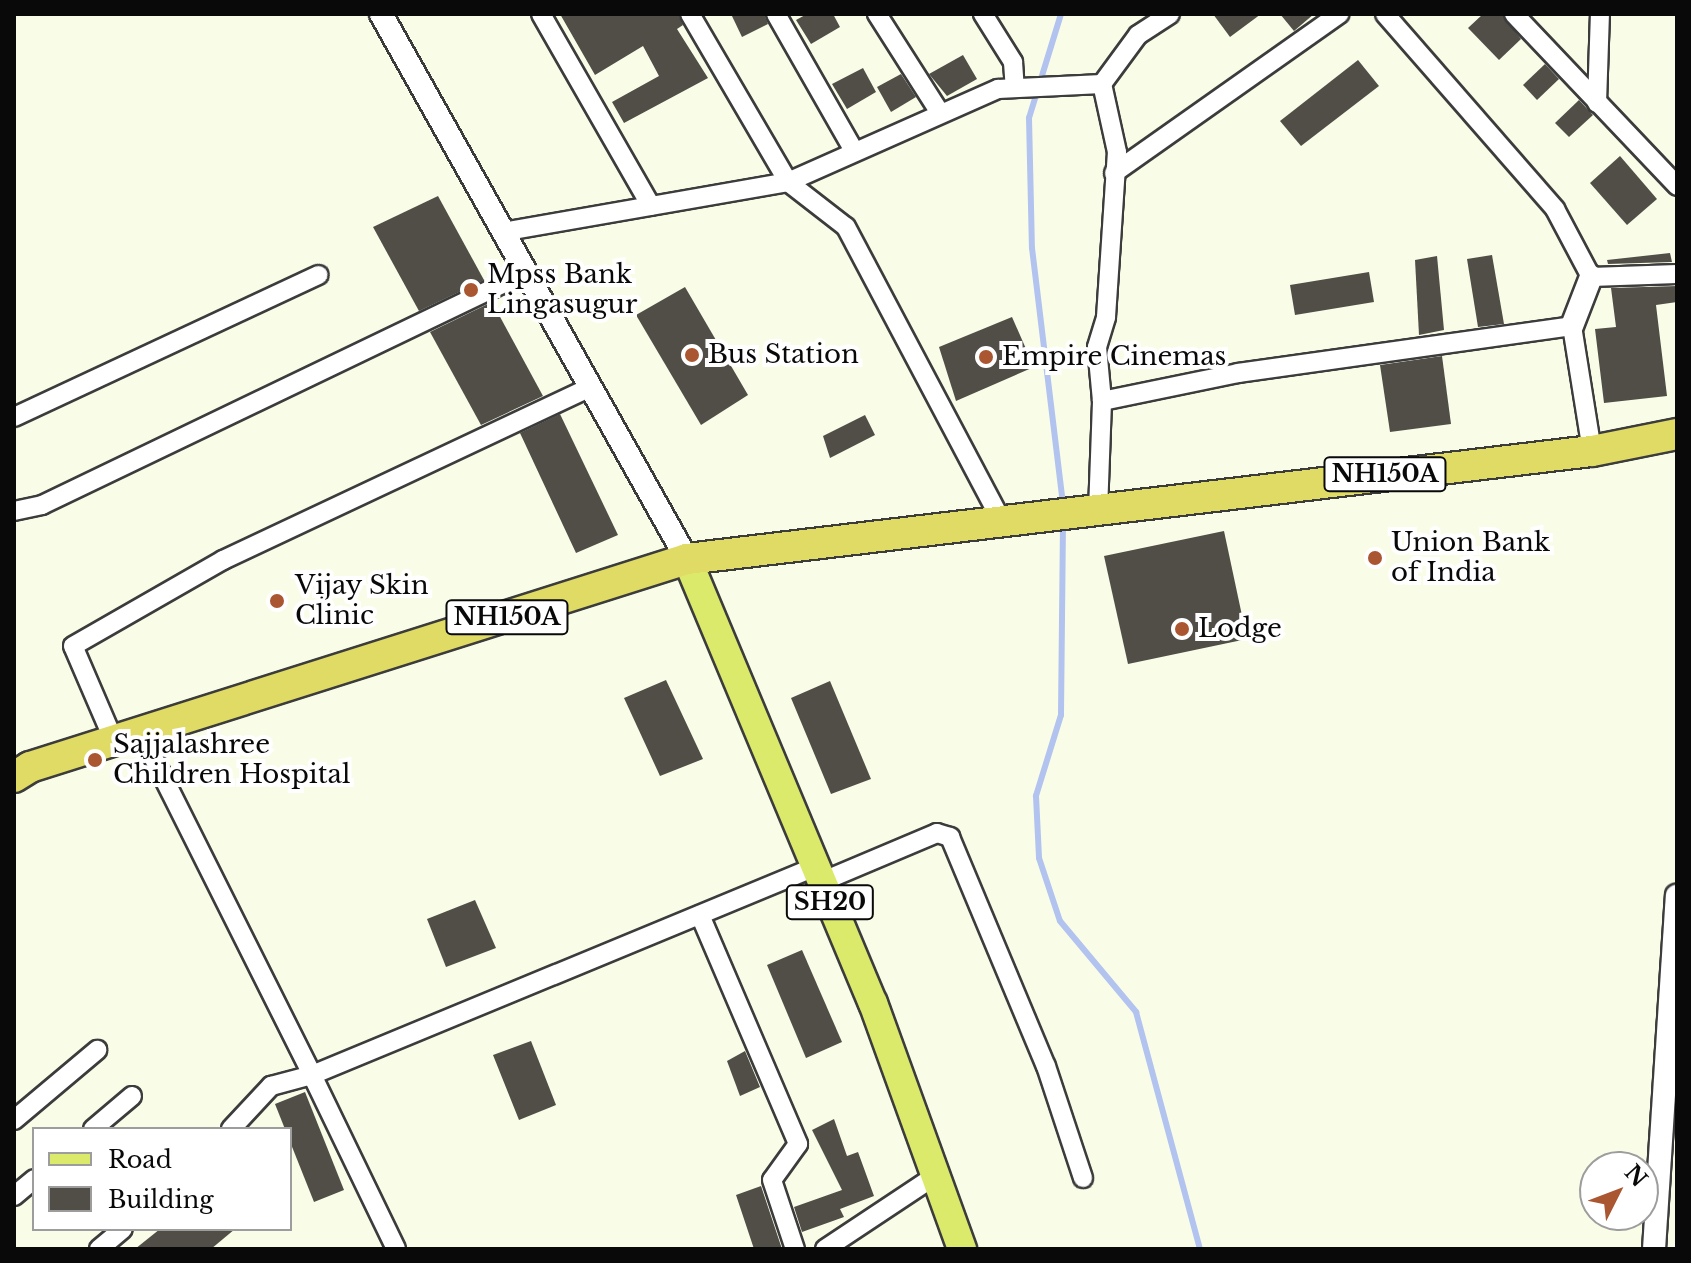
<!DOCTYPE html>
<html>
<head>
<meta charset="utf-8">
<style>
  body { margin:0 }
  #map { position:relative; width:1691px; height:1263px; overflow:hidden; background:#f9fde8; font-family:"Libre Baskerville",serif }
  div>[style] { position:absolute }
  .stream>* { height:6px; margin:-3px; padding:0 3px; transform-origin:3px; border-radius:3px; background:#b2c3ef }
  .building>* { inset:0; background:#514e47 }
  .roads { filter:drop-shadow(2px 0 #3c3c3c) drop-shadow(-2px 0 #3c3c3c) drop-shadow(0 2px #3c3c3c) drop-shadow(0 -2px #3c3c3c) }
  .minor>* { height:18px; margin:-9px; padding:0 9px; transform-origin:9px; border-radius:9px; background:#fff }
  .tertiary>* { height:22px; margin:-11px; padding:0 11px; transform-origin:11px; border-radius:11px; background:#fff }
  .primary>* { height:28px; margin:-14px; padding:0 14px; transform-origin:14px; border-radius:14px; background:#dcea6b }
  .trunk>* { height:30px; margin:-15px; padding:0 15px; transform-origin:15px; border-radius:15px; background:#e0db64 }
  .dots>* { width:22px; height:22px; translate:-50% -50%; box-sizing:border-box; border:4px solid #fff; border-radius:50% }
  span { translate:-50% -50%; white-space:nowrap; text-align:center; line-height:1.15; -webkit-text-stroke:8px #fff; paint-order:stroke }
  .shield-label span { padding:2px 6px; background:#fff; border:2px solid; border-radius:6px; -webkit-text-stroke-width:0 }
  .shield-label { font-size:24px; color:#090909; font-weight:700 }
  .poi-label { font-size:26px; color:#090909 }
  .left { translate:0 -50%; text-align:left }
  .frame { position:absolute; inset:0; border:16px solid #090909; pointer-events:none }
  .legend { position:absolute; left:32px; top:1127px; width:260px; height:104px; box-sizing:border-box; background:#fff; border:2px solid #9d9d9d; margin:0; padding:10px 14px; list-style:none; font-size:24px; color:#090909 }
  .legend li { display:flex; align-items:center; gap:16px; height:40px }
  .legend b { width:40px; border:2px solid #9d9d9d }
  .north { position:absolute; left:1579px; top:1151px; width:80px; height:80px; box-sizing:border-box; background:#fff; border:2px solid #9d9d9d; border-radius:50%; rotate:48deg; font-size:22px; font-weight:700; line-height:32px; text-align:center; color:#090909 }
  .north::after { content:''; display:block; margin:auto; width:28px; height:36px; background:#aa5631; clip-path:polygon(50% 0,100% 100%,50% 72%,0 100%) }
</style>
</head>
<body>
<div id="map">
  <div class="stream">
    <i style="left:1061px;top:14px;width:109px;rotate:107.1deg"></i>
    <i style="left:1029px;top:118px;width:130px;rotate:88.7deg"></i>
    <i style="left:1032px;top:248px;width:258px;rotate:83.1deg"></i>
    <i style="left:1063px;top:523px;width:192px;rotate:90.6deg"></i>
    <i style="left:1061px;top:715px;width:85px;rotate:107.2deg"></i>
    <i style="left:1036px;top:796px;width:62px;rotate:87.2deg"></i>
    <i style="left:1039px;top:858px;width:66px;rotate:71.6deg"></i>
    <i style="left:1060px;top:921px;width:119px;rotate:50.1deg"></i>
    <i style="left:1136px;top:1012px;width:245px;rotate:74.9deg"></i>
  </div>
  <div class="building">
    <i style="clip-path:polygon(560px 14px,678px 14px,683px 25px,677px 29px,708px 78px,624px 123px,612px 102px,659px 76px,643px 46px,595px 75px)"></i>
    <i style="clip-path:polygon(731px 14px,764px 14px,768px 24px,742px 37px)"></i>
    <i style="clip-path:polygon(807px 14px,833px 14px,840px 27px,811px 44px,796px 20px)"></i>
    <i style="clip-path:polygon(1213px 14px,1261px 14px,1230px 37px)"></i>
    <i style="clip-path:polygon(1280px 14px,1314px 14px,1294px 31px)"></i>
    <i style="clip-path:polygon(1483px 14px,1502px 14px,1521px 39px,1499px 60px,1468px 28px)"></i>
    <i style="clip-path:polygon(963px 55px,977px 79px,947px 96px,929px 74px)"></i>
    <i style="clip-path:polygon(1358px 60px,1379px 86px,1301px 146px,1280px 121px)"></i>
    <i style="clip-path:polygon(1545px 64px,1559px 79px,1537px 100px,1523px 85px)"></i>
    <i style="clip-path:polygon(863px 68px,876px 92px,847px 109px,832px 84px)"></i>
    <i style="clip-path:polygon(901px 74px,916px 97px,891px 112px,877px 87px)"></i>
    <i style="clip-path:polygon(1579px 100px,1593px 115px,1569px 137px,1555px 123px)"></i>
    <i style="clip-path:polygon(1620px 156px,1657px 199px,1627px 225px,1590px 183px)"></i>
    <i style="clip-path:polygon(438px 196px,484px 280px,419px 311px,373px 227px)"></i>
    <i style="clip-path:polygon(1670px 253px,1672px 262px,1608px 264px,1607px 260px)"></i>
    <i style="clip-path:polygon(1492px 255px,1504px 324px,1478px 327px,1467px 259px)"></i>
    <i style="clip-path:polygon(1437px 256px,1444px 330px,1419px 335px,1415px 260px)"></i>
    <i style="clip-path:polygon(1369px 272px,1374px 302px,1295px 315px,1290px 285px)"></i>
    <i style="clip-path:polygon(1677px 286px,1677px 302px,1656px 305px,1667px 396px,1604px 403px,1595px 329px,1616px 327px,1611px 288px)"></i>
    <i style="clip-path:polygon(685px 287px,748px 395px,701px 425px,636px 315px)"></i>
    <i style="clip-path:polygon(492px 302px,543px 396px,481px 425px,430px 332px)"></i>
    <i style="clip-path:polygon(1012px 317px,1034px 367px,956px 401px,939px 347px)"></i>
    <i style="clip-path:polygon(1442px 356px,1451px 424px,1390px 432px,1380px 365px)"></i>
    <i style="clip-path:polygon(560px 414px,618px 535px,576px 553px,520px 433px)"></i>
    <i style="clip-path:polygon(865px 415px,875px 435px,830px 458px,823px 436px)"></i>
    <i style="clip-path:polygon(1224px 531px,1247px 639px,1128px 664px,1104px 556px)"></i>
    <i style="clip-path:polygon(666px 680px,703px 759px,660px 776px,624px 698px)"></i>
    <i style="clip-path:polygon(830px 681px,871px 779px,831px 794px,791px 698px)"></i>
    <i style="clip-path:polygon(475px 900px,496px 948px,446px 967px,427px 919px)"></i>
    <i style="clip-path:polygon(802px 950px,842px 1042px,806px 1058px,767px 965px)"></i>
    <i style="clip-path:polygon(531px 1041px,556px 1105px,519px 1120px,493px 1055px)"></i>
    <i style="clip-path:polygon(745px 1051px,760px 1087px,740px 1096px,727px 1061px)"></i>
    <i style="clip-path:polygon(305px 1092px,344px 1190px,314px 1202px,275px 1104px)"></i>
    <i style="clip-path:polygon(834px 1119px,847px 1156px,858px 1152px,874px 1196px,840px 1209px,844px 1217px,802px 1232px,794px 1207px,842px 1190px,812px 1130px)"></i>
    <i style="clip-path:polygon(761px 1186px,782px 1249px,754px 1249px,736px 1195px)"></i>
    <i style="clip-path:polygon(160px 1229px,235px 1229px,211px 1249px,135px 1249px)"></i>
  </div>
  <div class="roads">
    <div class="minor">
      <i style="left:541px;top:14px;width:221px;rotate:60.2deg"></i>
      <i style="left:690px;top:14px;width:194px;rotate:59.7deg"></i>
      <i style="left:788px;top:182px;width:230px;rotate:-23.9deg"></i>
      <i style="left:998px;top:89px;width:104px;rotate:-2.8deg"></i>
      <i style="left:776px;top:14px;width:158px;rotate:60.3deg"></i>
      <i style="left:877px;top:14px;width:117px;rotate:57.5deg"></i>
      <i style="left:983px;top:14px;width:57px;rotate:58deg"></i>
      <i style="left:1013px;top:62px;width:26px;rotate:86deg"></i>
      <i style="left:1385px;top:14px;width:259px;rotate:48.9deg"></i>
      <i style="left:1555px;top:209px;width:77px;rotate:62.1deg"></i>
      <i style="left:1591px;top:277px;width:86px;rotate:-2deg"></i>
      <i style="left:1514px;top:14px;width:237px;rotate:46.5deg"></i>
      <i style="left:1597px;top:103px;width:89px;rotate:-88.1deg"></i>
      <i style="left:1114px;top:173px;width:276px;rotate:-35.2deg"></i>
      <i style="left:502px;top:232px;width:290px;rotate:-9.9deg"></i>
      <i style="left:788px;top:182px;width:73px;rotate:37.8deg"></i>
      <i style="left:846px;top:227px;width:329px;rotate:62.1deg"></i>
      <i style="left:1102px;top:401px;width:139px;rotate:-11.6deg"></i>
      <i style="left:1238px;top:373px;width:337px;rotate:-8deg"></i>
      <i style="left:1572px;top:326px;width:127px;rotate:80.9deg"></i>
      <i style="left:14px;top:417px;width:336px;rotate:-25deg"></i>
      <i style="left:14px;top:511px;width:29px;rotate:-12deg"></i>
      <i style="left:42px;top:505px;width:536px;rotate:-25.66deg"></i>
      <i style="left:1098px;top:511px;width:110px;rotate:-87.9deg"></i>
      <i style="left:1102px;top:401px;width:54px;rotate:-95.3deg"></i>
      <i style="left:1097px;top:347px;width:31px;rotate:-73deg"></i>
      <i style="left:1106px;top:317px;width:165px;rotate:-86.2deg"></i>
      <i style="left:1117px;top:152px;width:70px;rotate:-102.4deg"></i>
      <i style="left:1102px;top:84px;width:61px;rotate:-53.7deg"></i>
      <i style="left:1138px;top:35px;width:38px;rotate:-33deg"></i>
      <i style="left:141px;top:733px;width:382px;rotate:63.4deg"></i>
      <i style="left:312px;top:1075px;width:544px;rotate:-22.47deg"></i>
      <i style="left:114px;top:741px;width:103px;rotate:-113.3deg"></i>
      <i style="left:73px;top:646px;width:173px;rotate:-29.8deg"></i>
      <i style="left:223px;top:560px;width:406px;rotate:-25.2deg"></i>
      <i style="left:821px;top:882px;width:126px;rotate:-22.9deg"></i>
      <i style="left:937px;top:833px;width:14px;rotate:17deg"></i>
      <i style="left:950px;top:837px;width:248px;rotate:67.3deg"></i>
      <i style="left:1046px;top:1066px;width:118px;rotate:71.7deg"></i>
      <i style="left:700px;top:915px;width:249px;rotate:66.8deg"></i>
      <i style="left:798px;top:1144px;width:44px;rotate:125.8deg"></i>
      <i style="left:772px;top:1180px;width:73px;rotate:71.6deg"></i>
      <i style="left:14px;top:1120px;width:109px;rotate:-40.1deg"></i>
      <i style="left:93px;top:1129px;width:51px;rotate:-40.2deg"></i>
      <i style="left:231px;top:1129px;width:59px;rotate:-47.1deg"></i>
      <i style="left:271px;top:1086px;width:42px;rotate:-15deg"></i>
      <i style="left:312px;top:1075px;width:193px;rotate:64.2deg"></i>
      <i style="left:14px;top:1196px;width:26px;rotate:-40deg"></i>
      <i style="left:99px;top:1249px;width:31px;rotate:-40deg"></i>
      <i style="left:825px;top:1249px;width:132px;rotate:-33.6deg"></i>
    </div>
    <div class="tertiary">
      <i style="left:381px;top:14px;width:625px;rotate:60.69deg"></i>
      <i style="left:1572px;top:326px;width:53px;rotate:-68.8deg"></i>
      <i style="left:1654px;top:1249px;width:354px;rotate:-86.3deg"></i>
    </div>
    <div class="primary">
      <i style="left:687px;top:559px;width:481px;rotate:67.3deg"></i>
      <i style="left:873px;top:1003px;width:262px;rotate:70.1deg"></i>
    </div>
    <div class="trunk">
      <i style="left:14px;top:777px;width:19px;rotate:-32deg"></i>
      <i style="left:30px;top:767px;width:689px;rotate:-17.57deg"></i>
      <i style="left:687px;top:559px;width:911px;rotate:-6.81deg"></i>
      <i style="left:1592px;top:451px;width:87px;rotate:-11.3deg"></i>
    </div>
  </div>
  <div class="dots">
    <i style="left:471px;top:290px;background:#aa5631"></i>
    <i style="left:692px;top:355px;background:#aa5631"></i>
    <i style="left:986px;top:357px;background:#aa5631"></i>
    <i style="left:1375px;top:558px;background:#aa5631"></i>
    <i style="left:277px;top:601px;background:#aa5631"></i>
    <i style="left:1182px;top:629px;background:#aa5631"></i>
    <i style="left:95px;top:760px;background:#aa5631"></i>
  </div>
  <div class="shield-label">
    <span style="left:1385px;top:474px">NH150A</span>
    <span style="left:507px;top:617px">NH150A</span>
    <span style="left:830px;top:902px">SH20</span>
  </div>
  <div class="poi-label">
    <span class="left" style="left:487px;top:290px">Mpss Bank<br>Lingasugur</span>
    <span class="left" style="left:708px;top:355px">Bus Station</span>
    <span class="left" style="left:1002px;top:357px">Empire Cinemas</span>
    <span class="left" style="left:1391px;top:558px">Union Bank<br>of India</span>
    <span class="left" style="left:295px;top:601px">Vijay Skin<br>Clinic</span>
    <span class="left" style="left:1198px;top:629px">Lodge</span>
    <span class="left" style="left:113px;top:760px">Sajjalashree<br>Children Hospital</span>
  </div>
  <div class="frame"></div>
  <ul class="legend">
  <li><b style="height:10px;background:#dcea6b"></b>Road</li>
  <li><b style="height:22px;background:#514e47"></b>Building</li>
  </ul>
  <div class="north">N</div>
</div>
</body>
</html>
